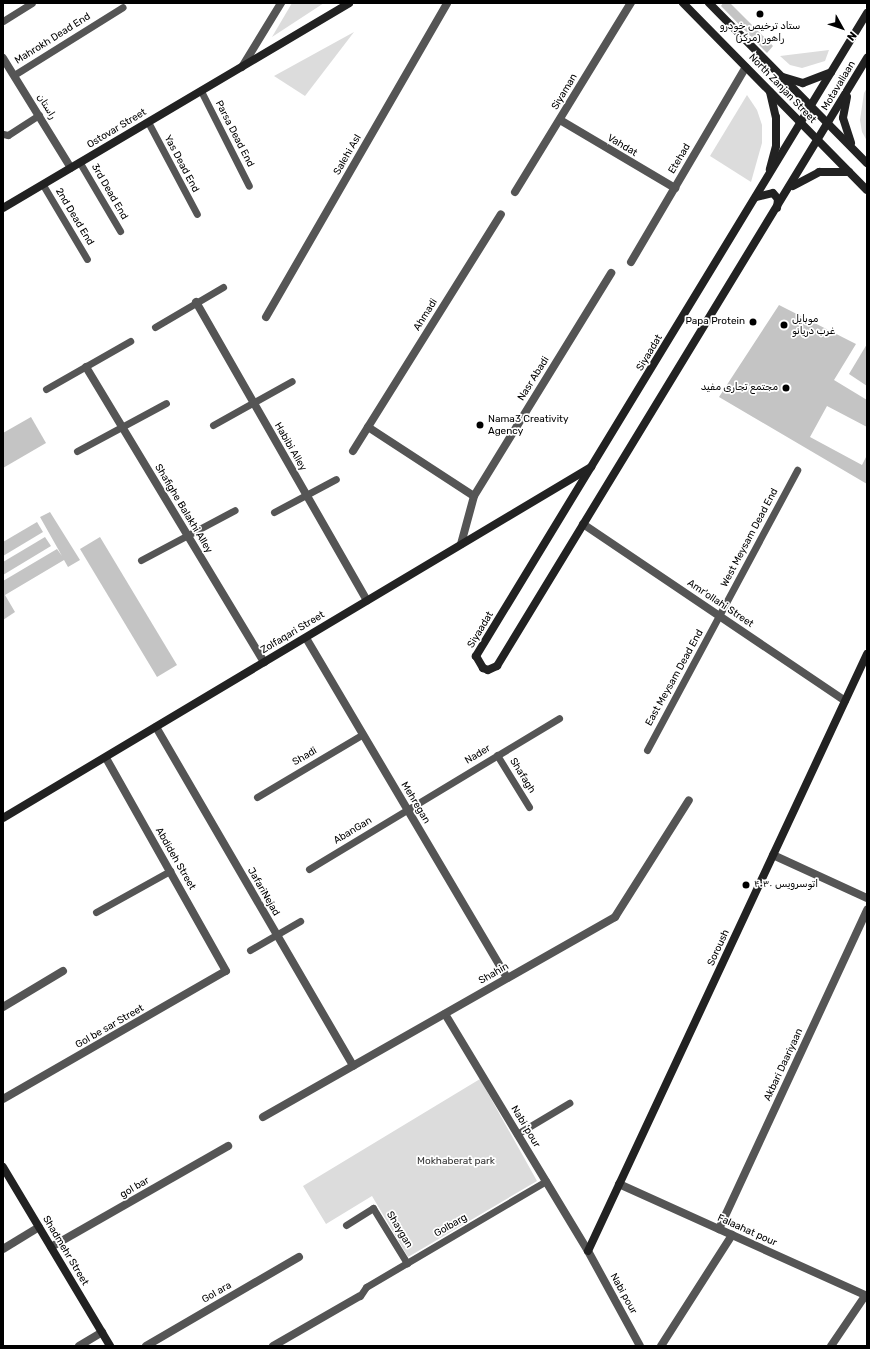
<!DOCTYPE html>
<html>
<head>
<meta charset="utf-8">
<style>
  body { margin:0 }
  #map { position:relative; width:870px; height:1349px; overflow:hidden; background:#fff; font-family:Rubik,"Noto Sans Arabic",sans-serif }
  div>[style] { position:absolute }
  .green>* { inset:0; background:#dcdcdc }
  .building>* { inset:0; background:#c4c4c4 }
  .lane>* { height:7px; margin:-3.5px; padding:0 3.5px; transform-origin:3.5px; border-radius:3.5px; background:#555 }
  .street>* { height:8px; margin:-4px; padding:0 4px; transform-origin:4px; border-radius:4px; background:#555 }
  .secondary>* { height:8px; margin:-4px; padding:0 4px; transform-origin:4px; border-radius:4px; background:#222 }
  .dots>* { width:11px; height:11px; translate:-50% -50%; box-sizing:border-box; border:2px solid #fff; border-radius:50% }
  span { translate:-50% -50%; white-space:nowrap; text-align:center; line-height:1.15; -webkit-text-stroke:3.5px #fff; paint-order:stroke }
  .poi-label { font-size:10px; color:#000 }
  .left { translate:0 -50%; text-align:left }
  .right { translate:-100% -50%; text-align:right }
  .street-label { font-size:10px; color:#000 }
  .park-label { font-size:10px; color:#333 }
  .frame { position:absolute; inset:0; border:4px solid #000; pointer-events:none }
  .north { position:absolute; left:822px; top:8px; width:40px; height:40px; -webkit-text-stroke:3px #fff; paint-order:stroke; rotate:130deg; font-size:11px; font-weight:700; line-height:16px; text-align:center; color:#000 }
  .north::after { content:''; display:block; margin:auto; width:14px; height:18px; background:#000; clip-path:polygon(50% 0,100% 100%,50% 72%,0 100%) }
</style>
</head>
<body>
<div id="map">
  <div class="green">
    <i style="clip-path:polygon(292px 3px,324px 3px,272px 37px)"></i>
    <i style="clip-path:polygon(354px 32px,305px 96px,274px 76px)"></i>
    <i style="clip-path:polygon(829px 50px,825px 61px,802px 68px,790px 65px,780px 56px)"></i>
    <i style="clip-path:polygon(867px 88px,867px 141px,862px 132px,860px 120px,864px 93px)"></i>
    <i style="clip-path:polygon(747px 95px,757px 110px,762px 125px,762px 143px,751px 182px,710px 156px)"></i>
    <i style="clip-path:polygon(480px 1079px,537px 1181px,408px 1257px,372px 1196px,326px 1224px,303px 1186px)"></i>
  </div>
  <div class="building">
    <i style="clip-path:polygon(723px 3px,730px 3px,773px 46px,767px 53px,721px 6px)"></i>
    <i style="clip-path:polygon(779px 305px,856px 344px,834px 380px,867px 400px,867px 427px,827px 406px,810px 437px,862px 465px,867px 455px,867px 484px,719px 397px)"></i>
    <i style="clip-path:polygon(867px 344px,867px 386px,849px 374px)"></i>
    <i style="clip-path:polygon(31px 417px,46px 443px,3px 468px,3px 433px)"></i>
    <i style="clip-path:polygon(50px 512px,80px 560px,68px 567px,64px 560px,5px 595px,15px 612px,3px 620px,3px 581px,57px 549px,62px 556px,40px 517px)"></i>
    <i style="clip-path:polygon(37px 522px,43px 532px,3px 556px,3px 542px)"></i>
    <i style="clip-path:polygon(45px 537px,51px 546px,3px 575px,3px 562px)"></i>
    <i style="clip-path:polygon(100px 537px,177px 665px,157px 677px,80px 549px)"></i>
  </div>
  <div class="lane">
    <i style="left:3px;top:21px;width:34px;rotate:-32deg"></i>
    <i style="left:14px;top:75px;width:128px;rotate:-32deg"></i>
    <i style="left:201px;top:91px;width:106px;rotate:63.2deg"></i>
    <i style="left:148px;top:122px;width:104px;rotate:62deg"></i>
    <i style="left:3px;top:134px;width:5px;rotate:11deg"></i>
    <i style="left:8px;top:135px;width:37px;rotate:-33deg"></i>
    <i style="left:80px;top:163px;width:79px;rotate:59.5deg"></i>
    <i style="left:43px;top:185px;width:86px;rotate:59.3deg"></i>
    <i style="left:155px;top:327px;width:79px;rotate:-30.5deg"></i>
    <i style="left:46px;top:389px;width:97px;rotate:-29.7deg"></i>
    <i style="left:213px;top:425px;width:90px;rotate:-29.1deg"></i>
    <i style="left:77px;top:451px;width:101px;rotate:-28.3deg"></i>
    <i style="left:274px;top:512px;width:70px;rotate:-28deg"></i>
    <i style="left:141px;top:560px;width:106px;rotate:-28deg"></i>
    <i style="left:647px;top:750px;width:318px;rotate:-61.8deg"></i>
    <i style="left:497px;top:755px;width:61px;rotate:58.4deg"></i>
    <i style="left:257px;top:797px;width:123px;rotate:-30.7deg"></i>
    <i style="left:309px;top:869px;width:292px;rotate:-31.1deg"></i>
    <i style="left:96px;top:912px;width:85px;rotate:-29deg"></i>
    <i style="left:250px;top:950px;width:58px;rotate:-30.1deg"></i>
    <i style="left:517px;top:1134px;width:61px;rotate:-30.8deg"></i>
    <i style="left:346px;top:1225px;width:32px;rotate:-32deg"></i>
    <i style="left:373px;top:1208px;width:65px;rotate:58.3deg"></i>
    <i style="left:360px;top:1296px;width:11px;rotate:-56deg"></i>
    <i style="left:366px;top:1287px;width:209px;rotate:-30.5deg"></i>
  </div>
  <div class="street">
    <i style="left:3px;top:58px;width:129px;rotate:58.3deg"></i>
    <i style="left:242px;top:67px;width:75px;rotate:-58.6deg"></i>
    <i style="left:560px;top:120px;width:134px;rotate:30.6deg"></i>
    <i style="left:515px;top:192px;width:222px;rotate:-58.5deg"></i>
    <i style="left:631px;top:262px;width:226px;rotate:-59.5deg"></i>
    <i style="left:196px;top:302px;width:344px;rotate:60.2deg"></i>
    <i style="left:266px;top:317px;width:362px;rotate:-60deg"></i>
    <i style="left:86px;top:367px;width:345px;rotate:58.9deg"></i>
    <i style="left:368px;top:427px;width:126px;rotate:33.1deg"></i>
    <i style="left:353px;top:451px;width:279px;rotate:-58deg"></i>
    <i style="left:583px;top:524px;width:316px;rotate:34deg"></i>
    <i style="left:461px;top:544px;width:50px;rotate:-74.8deg"></i>
    <i style="left:474px;top:496px;width:262px;rotate:-58.4deg"></i>
    <i style="left:306px;top:638px;width:395px;rotate:59.4deg"></i>
    <i style="left:156px;top:727px;width:392px;rotate:59.8deg"></i>
    <i style="left:773px;top:855px;width:103px;rotate:24.6deg"></i>
    <i style="left:3px;top:1007px;width:70px;rotate:-31deg"></i>
    <i style="left:445px;top:1014px;width:277px;rotate:58.9deg"></i>
    <i style="left:588px;top:1251px;width:108px;rotate:61.3deg"></i>
    <i style="left:3px;top:1099px;width:257px;rotate:-29.9deg"></i>
    <i style="left:226px;top:971px;width:244px;rotate:-119.4deg"></i>
    <i style="left:263px;top:1117px;width:405px;rotate:-29.6deg"></i>
    <i style="left:615px;top:917px;width:138px;rotate:-57.7deg"></i>
    <i style="left:619px;top:1184px;width:272px;rotate:24.3deg"></i>
    <i style="left:719px;top:1229px;width:352px;rotate:-65.1deg"></i>
    <i style="left:51px;top:1247px;width:204px;rotate:-29.7deg"></i>
    <i style="left:3px;top:1249px;width:42px;rotate:-31.4deg"></i>
    <i style="left:79px;top:1346px;width:27px;rotate:-31deg"></i>
    <i style="left:146px;top:1346px;width:177px;rotate:-30.2deg"></i>
    <i style="left:273px;top:1346px;width:100px;rotate:-29.9deg"></i>
    <i style="left:661px;top:1346px;width:132px;rotate:-57.4deg"></i>
    <i style="left:831px;top:1346px;width:60px;rotate:-55.8deg"></i>
  </div>
  <div class="secondary">
    <i style="left:683px;top:3px;width:262px;rotate:45.5deg"></i>
    <i style="left:709px;top:3px;width:225px;rotate:45.4deg"></i>
    <i style="left:867px;top:13px;width:753px;rotate:121.3deg"></i>
    <i style="left:476px;top:656px;width:14px;rotate:60deg"></i>
    <i style="left:483px;top:668px;width:5px;rotate:22deg"></i>
    <i style="left:488px;top:670px;width:10px;rotate:-24deg"></i>
    <i style="left:497px;top:666px;width:712px;rotate:-58.68deg"></i>
    <i style="left:783px;top:77px;width:21px;rotate:17deg"></i>
    <i style="left:803px;top:83px;width:30px;rotate:-21deg"></i>
    <i style="left:770px;top:92px;width:26px;rotate:77deg"></i>
    <i style="left:776px;top:117px;width:29px;rotate:90deg"></i>
    <i style="left:776px;top:146px;width:24px;rotate:105deg"></i>
    <i style="left:847px;top:97px;width:21px;rotate:101deg"></i>
    <i style="left:843px;top:118px;width:26px;rotate:72deg"></i>
    <i style="left:793px;top:186px;width:30px;rotate:-28deg"></i>
    <i style="left:819px;top:172px;width:30px"></i>
    <i style="left:756px;top:197px;width:17px;rotate:-13deg"></i>
    <i style="left:773px;top:193px;width:8px;rotate:50deg"></i>
    <i style="left:778px;top:199px;width:9px;rotate:96deg"></i>
    <i style="left:3px;top:208px;width:402px;rotate:-30.6deg"></i>
    <i style="left:3px;top:818px;width:685px;rotate:-30.83deg"></i>
    <i style="left:3px;top:1167px;width:209px;rotate:59.1deg"></i>
    <i style="left:588px;top:1251px;width:659px;rotate:-64.95deg"></i>
  </div>
  <div class="dots">
    <i style="left:760px;top:14px;background:#000"></i>
    <i style="left:753px;top:322px;background:#000"></i>
    <i style="left:784px;top:325px;background:#000"></i>
    <i style="left:786px;top:388px;background:#000"></i>
    <i style="left:480px;top:425px;background:#000"></i>
    <i style="left:746px;top:885px;background:#000"></i>
  </div>
  <div class="poi-label">
    <span style="left:760px;top:32px">ستاد ترخیص خودرو<br>راهور (مرکز)</span>
    <span class="left" style="left:792px;top:325px">موبایل<br>غرب دریانو</span>
    <span class="right" style="left:745px;top:322px">Papa Protein</span>
    <span class="right" style="left:778px;top:388px">مجتمع تجاری مفید</span>
    <span class="left" style="left:488px;top:425px">Nama3 Creativity<br>Agency</span>
    <span class="left" style="left:754px;top:885px">اتوسرویس ۴۰۳۰</span>
  </div>
  <div class="street-label">
    <span style="left:53px;top:39px;rotate:-32deg">Mahrokh Dead End</span>
    <span style="left:839px;top:86px;rotate:-59deg">Motavaliaan</span>
    <span style="left:782px;top:89px;rotate:46deg">North Zanjan Street</span>
    <span style="left:565px;top:92px;rotate:-59deg">Siyaman</span>
    <span style="left:46px;top:107px;rotate:58deg">راستان</span>
    <span style="left:117px;top:129px;rotate:-31deg">Ostovar Street</span>
    <span style="left:234px;top:134px;rotate:63deg">Parsa Dead End</span>
    <span style="left:622px;top:146px;rotate:31deg">Vahdat</span>
    <span style="left:348px;top:155px;rotate:-60deg">Salehi Asl</span>
    <span style="left:680px;top:159px;rotate:-59deg">Etehad</span>
    <span style="left:181px;top:164px;rotate:62deg">Yas Dead End</span>
    <span style="left:109px;top:192px;rotate:60deg">3rd Dead End</span>
    <span style="left:74px;top:217px;rotate:59deg">2nd Dead End</span>
    <span style="left:426px;top:315px;rotate:-58deg">Ahmadi</span>
    <span style="left:650px;top:353px;rotate:-59deg">Siyaadat</span>
    <span style="left:534px;top:379px;rotate:-58deg">Nasr Abadi</span>
    <span style="left:290px;top:447px;rotate:60deg">Habibi Alley</span>
    <span style="left:183px;top:509px;rotate:59deg">Shafighe Balakhi Alley</span>
    <span style="left:750px;top:538px;rotate:-62deg">West Meysam Dead End</span>
    <span style="left:720px;top:604px;rotate:34deg">Amr'ollahi Street</span>
    <span style="left:481px;top:630px;rotate:-59deg">Siyaadat</span>
    <span style="left:293px;top:633px;rotate:-31deg">Zolfaqari Street</span>
    <span style="left:675px;top:678px;rotate:-61deg">East Meysam Dead End</span>
    <span style="left:478px;top:755px;rotate:-31deg">Nader</span>
    <span style="left:305px;top:757px;rotate:-30deg">Shadi</span>
    <span style="left:522px;top:776px;rotate:58deg">Shafagh</span>
    <span style="left:415px;top:803px;rotate:59deg">Mehregan</span>
    <span style="left:353px;top:831px;rotate:-31deg">AbanGan</span>
    <span style="left:175px;top:859px;rotate:60deg">Abdideh Street</span>
    <span style="left:263px;top:892px;rotate:60deg">JafariNejad</span>
    <span style="left:719px;top:948px;rotate:-65deg">Soroush</span>
    <span style="left:494px;top:974px;rotate:-30deg">Shahin</span>
    <span style="left:110px;top:1027px;rotate:-30deg">Gol be sar Street</span>
    <span style="left:784px;top:1065px;rotate:-65deg">Akbari Daariyaan</span>
    <span style="left:525px;top:1127px;rotate:59deg">Nabi 'pour</span>
    <span style="left:135px;top:1188px;rotate:-30deg">gol bar</span>
    <span style="left:451px;top:1226px;rotate:-30deg">Golbarg</span>
    <span style="left:399px;top:1230px;rotate:59deg">Shaygan</span>
    <span style="left:747px;top:1231px;rotate:24deg">Falaahat pour</span>
    <span style="left:65px;top:1251px;rotate:59deg">Shadmehr Street</span>
    <span style="left:217px;top:1293px;rotate:-30deg">Gol ara</span>
    <span style="left:623px;top:1294px;rotate:61deg">Nabi pour</span>
  </div>
  <div class="park-label">
    <span style="left:456px;top:1162px">Mokhaberat park</span>
  </div>
  <div class="frame"></div>
  <div class="north">N</div>
</div>
</body>
</html>
